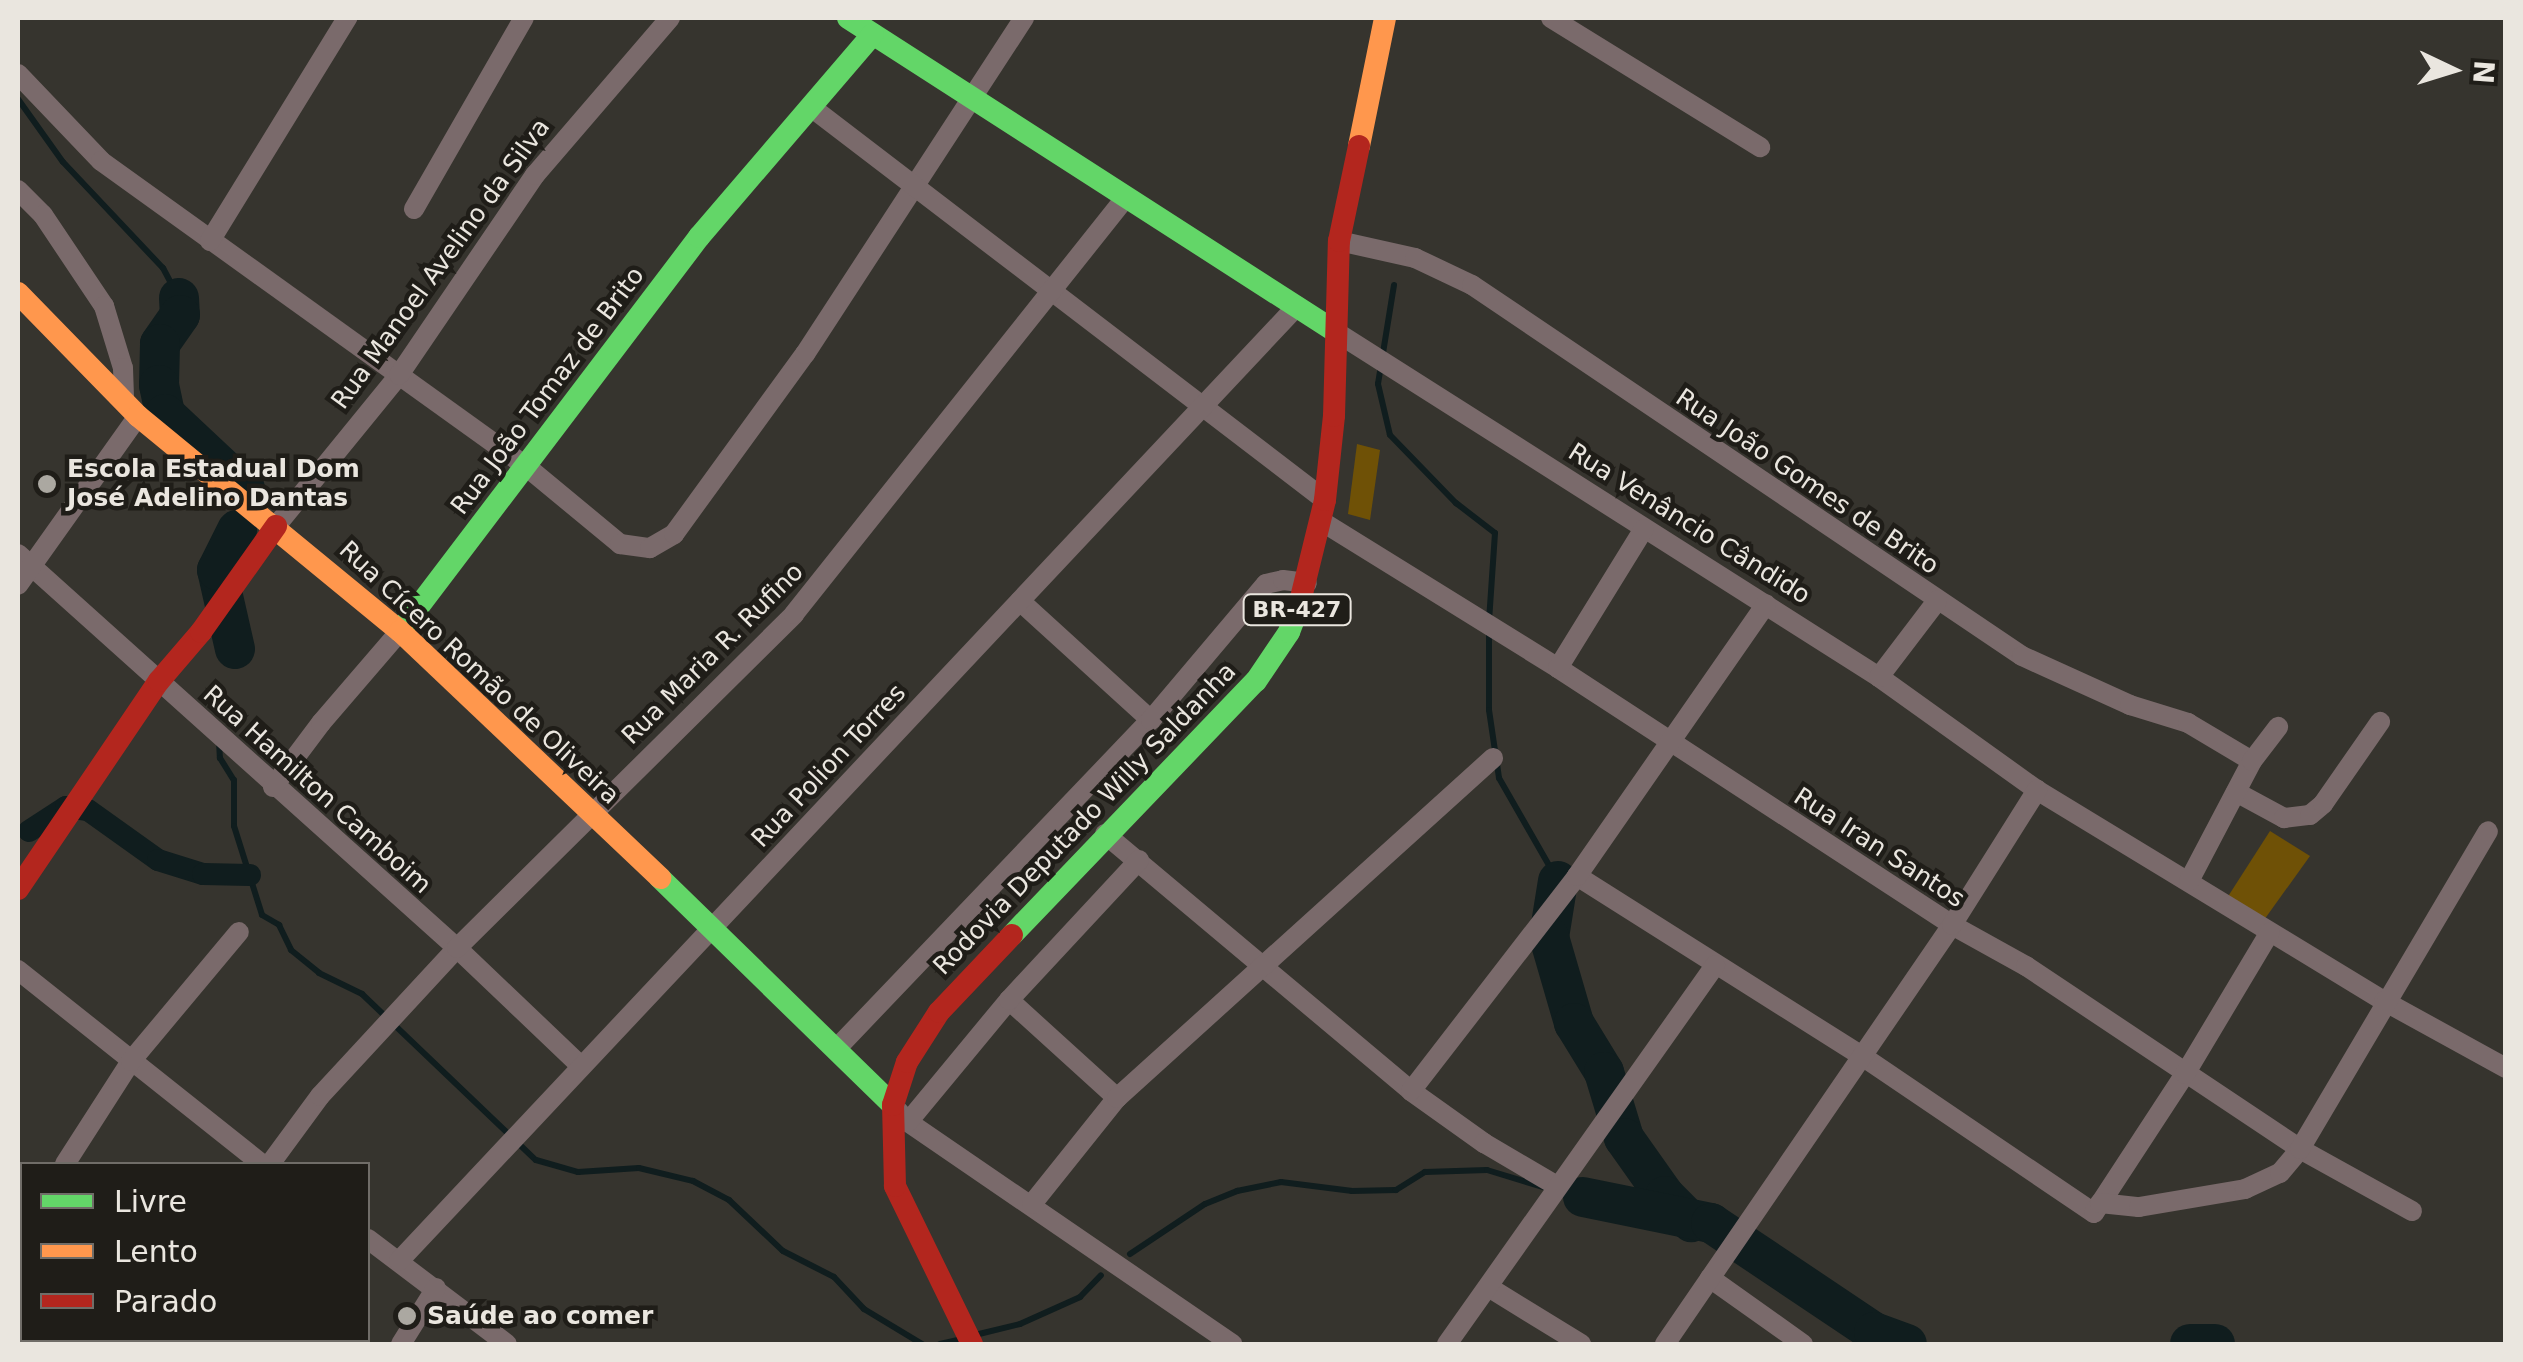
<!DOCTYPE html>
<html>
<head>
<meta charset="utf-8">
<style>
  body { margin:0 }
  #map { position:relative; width:2523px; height:1362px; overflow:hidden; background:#36342e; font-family:"DejaVu Sans",sans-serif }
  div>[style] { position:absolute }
  .green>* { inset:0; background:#6f5106 }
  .stream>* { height:6px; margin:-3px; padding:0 3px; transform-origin:3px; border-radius:3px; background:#101d1e }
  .canal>* { height:22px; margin:-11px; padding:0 11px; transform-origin:11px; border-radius:11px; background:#101d1e }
  .river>* { height:40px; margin:-20px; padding:0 20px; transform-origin:20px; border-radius:20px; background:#101d1e }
  .street>* { height:20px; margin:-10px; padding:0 10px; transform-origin:10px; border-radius:10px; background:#7a6a6b }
  .fast>* { height:22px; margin:-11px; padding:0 11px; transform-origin:11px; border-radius:11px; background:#63d668 }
  .slow>* { height:22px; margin:-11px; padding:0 11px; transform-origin:11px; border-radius:11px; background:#ff974d }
  .jam>* { height:22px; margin:-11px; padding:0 11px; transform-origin:11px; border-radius:11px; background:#b3261e }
  .dots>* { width:28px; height:28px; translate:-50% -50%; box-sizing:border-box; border:5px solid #1f1d18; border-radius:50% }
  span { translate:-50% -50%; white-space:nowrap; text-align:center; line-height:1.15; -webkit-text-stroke:9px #1f1d18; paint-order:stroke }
  .shield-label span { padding:2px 8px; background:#1f1d18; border:2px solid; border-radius:8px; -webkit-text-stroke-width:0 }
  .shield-label { font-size:22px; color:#eae6df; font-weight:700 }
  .street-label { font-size:25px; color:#eae6df }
  .poi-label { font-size:25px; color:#eae6df; font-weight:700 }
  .left { translate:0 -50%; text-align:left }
  .frame { position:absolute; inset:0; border:20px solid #eae6df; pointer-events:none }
  .legend { position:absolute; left:20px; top:1162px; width:350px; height:180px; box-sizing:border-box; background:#1f1d18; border:2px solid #706d68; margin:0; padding:12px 18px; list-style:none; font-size:30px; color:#eae6df }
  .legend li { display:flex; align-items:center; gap:20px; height:50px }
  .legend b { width:50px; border:2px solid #706d68 }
  .north { position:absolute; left:2403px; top:20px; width:100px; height:100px; -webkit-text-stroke:8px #1f1d18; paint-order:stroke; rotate:94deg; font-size:28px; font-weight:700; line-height:40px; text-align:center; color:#eae6df }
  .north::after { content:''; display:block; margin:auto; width:35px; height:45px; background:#eae6df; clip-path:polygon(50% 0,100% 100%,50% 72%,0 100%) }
</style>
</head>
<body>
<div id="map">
  <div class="green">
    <i style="clip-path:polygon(1357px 444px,1380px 450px,1370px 520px,1348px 514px)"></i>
    <i style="clip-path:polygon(2270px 831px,2310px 856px,2264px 920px,2227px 898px)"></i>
  </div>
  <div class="stream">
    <i style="left:18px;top:99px;width:77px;rotate:54.5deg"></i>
    <i style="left:63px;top:162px;width:146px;rotate:46.7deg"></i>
    <i style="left:163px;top:268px;width:34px;rotate:62deg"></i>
    <i style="left:1394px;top:285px;width:100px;rotate:99.2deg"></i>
    <i style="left:1378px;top:384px;width:52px;rotate:76.8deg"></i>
    <i style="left:1390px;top:435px;width:95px;rotate:45.9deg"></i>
    <i style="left:1456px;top:503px;width:49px;rotate:37.6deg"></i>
    <i style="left:1495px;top:533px;width:87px;rotate:93.9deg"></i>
    <i style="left:1489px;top:632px;width:78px;rotate:90deg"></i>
    <i style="left:1489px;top:710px;width:69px;rotate:81.6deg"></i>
    <i style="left:1499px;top:778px;width:119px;rotate:60.2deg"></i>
    <i style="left:219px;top:741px;width:17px;rotate:87deg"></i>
    <i style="left:220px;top:758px;width:26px;rotate:58deg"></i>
    <i style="left:234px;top:780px;width:46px;rotate:90deg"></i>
    <i style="left:234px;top:826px;width:93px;rotate:72.5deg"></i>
    <i style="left:262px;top:915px;width:20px;rotate:30deg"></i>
    <i style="left:279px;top:925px;width:28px;rotate:64deg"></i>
    <i style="left:291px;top:950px;width:36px;rotate:39deg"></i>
    <i style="left:319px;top:973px;width:48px;rotate:26deg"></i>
    <i style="left:362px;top:994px;width:240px;rotate:43.7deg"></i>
    <i style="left:536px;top:1160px;width:44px;rotate:15.9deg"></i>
    <i style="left:578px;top:1172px;width:61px;rotate:-3.8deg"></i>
    <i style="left:639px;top:1168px;width:56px;rotate:13.5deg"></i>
    <i style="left:693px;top:1181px;width:41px;rotate:27.8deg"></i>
    <i style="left:729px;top:1200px;width:74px;rotate:43.4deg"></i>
    <i style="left:783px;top:1251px;width:57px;rotate:27deg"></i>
    <i style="left:834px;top:1277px;width:44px;rotate:46.8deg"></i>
    <i style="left:864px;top:1309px;width:68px;rotate:31.1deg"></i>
    <i style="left:1560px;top:1192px;width:24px;rotate:12deg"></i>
    <i style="left:1130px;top:1254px;width:90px;rotate:-33.7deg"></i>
    <i style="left:1205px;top:1204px;width:35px;rotate:-22deg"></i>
    <i style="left:1237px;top:1191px;width:45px;rotate:-11.6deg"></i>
    <i style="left:1281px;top:1182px;width:72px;rotate:7.2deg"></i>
    <i style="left:1352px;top:1191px;width:44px;rotate:-1.3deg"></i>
    <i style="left:1396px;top:1190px;width:34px;rotate:-32deg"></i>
    <i style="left:1425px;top:1172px;width:62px;rotate:-1.8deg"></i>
    <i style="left:1487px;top:1170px;width:59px;rotate:16.9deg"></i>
    <i style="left:979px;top:1334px;width:42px;rotate:-13.7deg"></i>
    <i style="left:1020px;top:1324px;width:66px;rotate:-24.2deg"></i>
    <i style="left:1080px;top:1297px;width:30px;rotate:-46deg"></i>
    <i style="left:940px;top:1344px;width:23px;rotate:-13deg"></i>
  </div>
  <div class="canal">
    <i style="left:29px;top:831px;width:44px;rotate:-33deg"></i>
    <i style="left:66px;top:807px;width:22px;rotate:8deg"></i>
    <i style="left:88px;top:810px;width:86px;rotate:35.5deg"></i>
    <i style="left:158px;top:860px;width:47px;rotate:17.3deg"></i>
    <i style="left:203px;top:874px;width:47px;rotate:1.2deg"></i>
  </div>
  <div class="river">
    <i style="left:179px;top:298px;width:17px;rotate:87deg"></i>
    <i style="left:180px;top:315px;width:35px;rotate:125deg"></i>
    <i style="left:160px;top:344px;width:41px;rotate:91.4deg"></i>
    <i style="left:159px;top:385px;width:30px;rotate:78deg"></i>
    <i style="left:165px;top:414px;width:110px;rotate:43.2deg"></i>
    <i style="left:235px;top:649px;width:81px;rotate:-102.8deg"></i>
    <i style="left:217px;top:570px;width:45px;rotate:-63.4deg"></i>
    <i style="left:1558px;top:881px;width:57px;rotate:99.1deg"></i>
    <i style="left:1549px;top:937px;width:90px;rotate:73.8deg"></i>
    <i style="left:1574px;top:1023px;width:57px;rotate:58.5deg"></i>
    <i style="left:1604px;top:1072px;width:69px;rotate:73.1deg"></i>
    <i style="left:1624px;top:1138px;width:71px;rotate:54.7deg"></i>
    <i style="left:1665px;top:1196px;width:37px;rotate:45deg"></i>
    <i style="left:1583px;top:1197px;width:131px;rotate:11.5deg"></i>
    <i style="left:1711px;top:1223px;width:196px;rotate:33.8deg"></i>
    <i style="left:1874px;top:1332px;width:35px;rotate:20deg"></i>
    <i style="left:2190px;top:1344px;width:25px"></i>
  </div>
  <div class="street">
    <i style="left:1551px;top:18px;width:246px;rotate:31.7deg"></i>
    <i style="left:18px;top:74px;width:120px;rotate:46.3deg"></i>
    <i style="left:101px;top:161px;width:525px;rotate:35.69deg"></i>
    <i style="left:527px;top:467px;width:121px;rotate:39.6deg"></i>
    <i style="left:620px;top:544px;width:30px;rotate:8deg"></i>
    <i style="left:650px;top:548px;width:28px;rotate:-30deg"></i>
    <i style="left:674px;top:534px;width:223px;rotate:-54deg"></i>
    <i style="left:805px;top:354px;width:401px;rotate:-56.9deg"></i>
    <i style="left:811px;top:107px;width:647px;rotate:37.4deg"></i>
    <i style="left:18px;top:190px;width:35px;rotate:45deg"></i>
    <i style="left:43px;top:215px;width:110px;rotate:56.2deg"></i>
    <i style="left:104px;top:306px;width:65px;rotate:73deg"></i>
    <i style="left:123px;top:368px;width:33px;rotate:88deg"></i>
    <i style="left:414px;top:209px;width:220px;rotate:-60.1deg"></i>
    <i style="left:210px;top:241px;width:262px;rotate:-58.4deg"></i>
    <i style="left:1339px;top:241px;width:78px;rotate:12.6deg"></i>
    <i style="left:1415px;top:258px;width:63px;rotate:25.3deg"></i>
    <i style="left:1472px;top:285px;width:663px;rotate:34deg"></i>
    <i style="left:2022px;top:656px;width:119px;rotate:24.4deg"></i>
    <i style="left:2130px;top:705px;width:61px;rotate:17.2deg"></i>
    <i style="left:2188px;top:723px;width:74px;rotate:30.7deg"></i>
    <i style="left:1336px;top:332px;width:643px;rotate:32.43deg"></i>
    <i style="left:1879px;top:677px;width:194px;rotate:35.6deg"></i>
    <i style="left:2037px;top:790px;width:406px;rotate:31.3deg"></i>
    <i style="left:2384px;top:1001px;width:139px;rotate:28.8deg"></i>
    <i style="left:1321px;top:521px;width:279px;rotate:31.8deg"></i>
    <i style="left:1558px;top:668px;width:470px;rotate:33.1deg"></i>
    <i style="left:1952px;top:925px;width:85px;rotate:29deg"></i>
    <i style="left:2026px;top:966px;width:329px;rotate:33.7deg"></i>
    <i style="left:2300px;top:1149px;width:128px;rotate:29deg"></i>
    <i style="left:276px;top:526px;width:195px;rotate:-50.8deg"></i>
    <i style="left:399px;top:375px;width:242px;rotate:-55.8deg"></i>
    <i style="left:535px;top:175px;width:207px;rotate:-49.3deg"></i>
    <i style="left:18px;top:554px;width:590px;rotate:41.91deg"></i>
    <i style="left:457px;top:948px;width:171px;rotate:43.6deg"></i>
    <i style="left:18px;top:585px;width:207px;rotate:-54.6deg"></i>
    <i style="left:1020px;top:601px;width:177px;rotate:42.3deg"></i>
    <i style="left:1558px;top:668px;width:163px;rotate:-58.3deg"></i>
    <i style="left:1879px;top:677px;width:96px;rotate:-52.7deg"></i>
    <i style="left:273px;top:787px;width:80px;rotate:-53.1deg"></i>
    <i style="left:321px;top:723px;width:121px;rotate:-49.3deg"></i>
    <i style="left:2236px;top:792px;width:55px;rotate:28.4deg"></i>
    <i style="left:2284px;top:818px;width:26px;rotate:-7deg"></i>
    <i style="left:2310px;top:815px;width:17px;rotate:-40deg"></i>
    <i style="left:2323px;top:804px;width:100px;rotate:-55.2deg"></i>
    <i style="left:1105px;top:834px;width:400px;rotate:40deg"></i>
    <i style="left:1411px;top:1091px;width:90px;rotate:35.5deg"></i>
    <i style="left:1484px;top:1143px;width:85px;rotate:30.5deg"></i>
    <i style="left:1577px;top:876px;width:337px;rotate:32.3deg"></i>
    <i style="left:1862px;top:1056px;width:280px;rotate:34.1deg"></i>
    <i style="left:2094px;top:1213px;width:166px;rotate:-56.8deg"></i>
    <i style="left:2185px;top:1074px;width:165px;rotate:-59.1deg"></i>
    <i style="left:2189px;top:881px;width:136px;rotate:-62.3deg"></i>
    <i style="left:2252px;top:761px;width:43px;rotate:-52.6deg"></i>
    <i style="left:18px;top:970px;width:312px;rotate:38.5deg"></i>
    <i style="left:1009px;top:1000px;width:146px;rotate:42.2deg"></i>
    <i style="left:838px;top:1047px;width:453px;rotate:-46.3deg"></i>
    <i style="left:1151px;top:720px;width:178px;rotate:-49.8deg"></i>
    <i style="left:1266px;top:584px;width:17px;rotate:-13deg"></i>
    <i style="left:1283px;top:580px;width:24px;rotate:7deg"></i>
    <i style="left:1411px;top:1091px;width:272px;rotate:-52.3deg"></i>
    <i style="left:1577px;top:876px;width:331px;rotate:-55.2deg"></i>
    <i style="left:893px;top:1105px;width:23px;rotate:49deg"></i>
    <i style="left:908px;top:1122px;width:393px;rotate:34.4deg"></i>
    <i style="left:908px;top:1122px;width:158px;rotate:-50.4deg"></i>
    <i style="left:1009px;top:1000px;width:191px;rotate:-47.1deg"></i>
    <i style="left:65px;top:1164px;width:122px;rotate:-57.3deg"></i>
    <i style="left:131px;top:1061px;width:168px;rotate:-50.1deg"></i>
    <i style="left:270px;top:1164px;width:84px;rotate:-53.7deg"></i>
    <i style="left:320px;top:1096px;width:202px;rotate:-47.2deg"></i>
    <i style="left:457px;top:948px;width:474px;rotate:-44.7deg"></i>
    <i style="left:794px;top:614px;width:533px;rotate:-51.47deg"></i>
    <i style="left:2100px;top:1203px;width:39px;rotate:6deg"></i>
    <i style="left:2139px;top:1207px;width:108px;rotate:-9.6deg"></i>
    <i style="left:2245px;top:1189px;width:38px;rotate:-25deg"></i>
    <i style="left:2280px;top:1173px;width:31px;rotate:-50deg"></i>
    <i style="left:2300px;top:1149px;width:369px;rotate:-59.4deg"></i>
    <i style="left:1032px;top:1204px;width:136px;rotate:-51.3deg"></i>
    <i style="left:1117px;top:1098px;width:507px;rotate:-42.12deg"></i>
    <i style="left:368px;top:1239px;width:174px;rotate:37.1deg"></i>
    <i style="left:18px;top:1245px;width:9px;rotate:-63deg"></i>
    <i style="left:399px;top:1261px;width:1311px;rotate:-46.76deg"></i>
    <i style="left:1710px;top:1278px;width:114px;rotate:35.4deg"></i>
    <i style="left:1490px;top:1288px;width:107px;rotate:31.6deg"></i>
    <i style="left:185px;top:1344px;width:5px;rotate:-53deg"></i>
    <i style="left:401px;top:1344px;width:66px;rotate:-58deg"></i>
    <i style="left:1447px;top:1344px;width:464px;rotate:-54.7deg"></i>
    <i style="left:1665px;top:1344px;width:508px;rotate:-55.59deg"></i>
    <i style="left:1952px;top:925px;width:160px;rotate:-57.8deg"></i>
  </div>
  <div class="fast">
    <i style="left:848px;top:18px;width:580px;rotate:32.76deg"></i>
    <i style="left:400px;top:631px;width:495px;rotate:-52.8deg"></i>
    <i style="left:699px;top:237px;width:267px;rotate:-49.4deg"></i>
    <i style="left:660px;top:878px;width:325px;rotate:44.3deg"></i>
    <i style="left:1012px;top:935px;width:352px;rotate:-46.2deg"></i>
    <i style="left:1256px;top:681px;width:59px;rotate:-56deg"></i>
    <i style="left:1289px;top:632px;width:28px;rotate:-69deg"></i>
  </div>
  <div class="slow">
    <i style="left:1359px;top:146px;width:131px;rotate:-78.5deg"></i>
    <i style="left:18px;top:293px;width:172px;rotate:45.7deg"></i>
    <i style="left:138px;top:416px;width:339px;rotate:39.4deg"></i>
    <i style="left:400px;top:631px;width:359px;rotate:43.5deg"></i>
  </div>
  <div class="jam">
    <i style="left:1299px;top:606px;width:109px;rotate:-76.2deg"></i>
    <i style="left:1325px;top:500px;width:84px;rotate:-83.9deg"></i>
    <i style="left:1334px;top:416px;width:175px;rotate:-88.4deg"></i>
    <i style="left:1339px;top:241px;width:97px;rotate:-78.1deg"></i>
    <i style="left:18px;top:889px;width:251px;rotate:-55.9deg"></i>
    <i style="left:159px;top:681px;width:65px;rotate:-49.4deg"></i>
    <i style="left:201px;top:632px;width:130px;rotate:-54.7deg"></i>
    <i style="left:972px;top:1344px;width:176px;rotate:-116deg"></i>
    <i style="left:895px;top:1186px;width:81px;rotate:-91.4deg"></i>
    <i style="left:893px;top:1105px;width:45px;rotate:-72deg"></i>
    <i style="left:907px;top:1062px;width:59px;rotate:-57.4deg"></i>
    <i style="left:939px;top:1012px;width:106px;rotate:-46.5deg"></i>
  </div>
  <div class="dots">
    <i style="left:47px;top:484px;background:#aba8a1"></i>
    <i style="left:407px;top:1316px;background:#aba8a1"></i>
  </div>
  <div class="shield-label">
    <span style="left:1297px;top:610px">BR-427</span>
  </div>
  <div class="street-label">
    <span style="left:441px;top:264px;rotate:-54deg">Rua Manoel Avelino da Silva</span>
    <span style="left:548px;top:391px;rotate:-53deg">Rua João Tomaz de Brito</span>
    <span style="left:1807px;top:482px;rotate:34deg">Rua João Gomes de Brito</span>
    <span style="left:1689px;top:524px;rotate:32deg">Rua Venâncio Cândido</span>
    <span style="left:713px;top:654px;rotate:-45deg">Rua Maria R. Rufino</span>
    <span style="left:479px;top:673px;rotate:43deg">Rua Cícero Romão de Oliveira</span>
    <span style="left:829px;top:766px;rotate:-47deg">Rua Polion Torres</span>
    <span style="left:317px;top:790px;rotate:42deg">Rua Hamilton Camboim</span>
    <span style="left:1085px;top:819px;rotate:-46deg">Rodovia Deputado Willy Saldanha</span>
    <span style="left:1879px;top:848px;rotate:33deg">Rua Iran Santos</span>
  </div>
  <div class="poi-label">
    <span class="left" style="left:67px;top:484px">Escola Estadual Dom<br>José Adelino Dantas</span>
    <span class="left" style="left:427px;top:1316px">Saúde ao comer</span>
  </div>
  <div class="frame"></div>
  <ul class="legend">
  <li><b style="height:12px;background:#63d668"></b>Livre</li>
  <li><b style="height:12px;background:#ff974d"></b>Lento</li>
  <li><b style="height:12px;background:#b3261e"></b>Parado</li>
  </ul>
  <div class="north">N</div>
</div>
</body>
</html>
